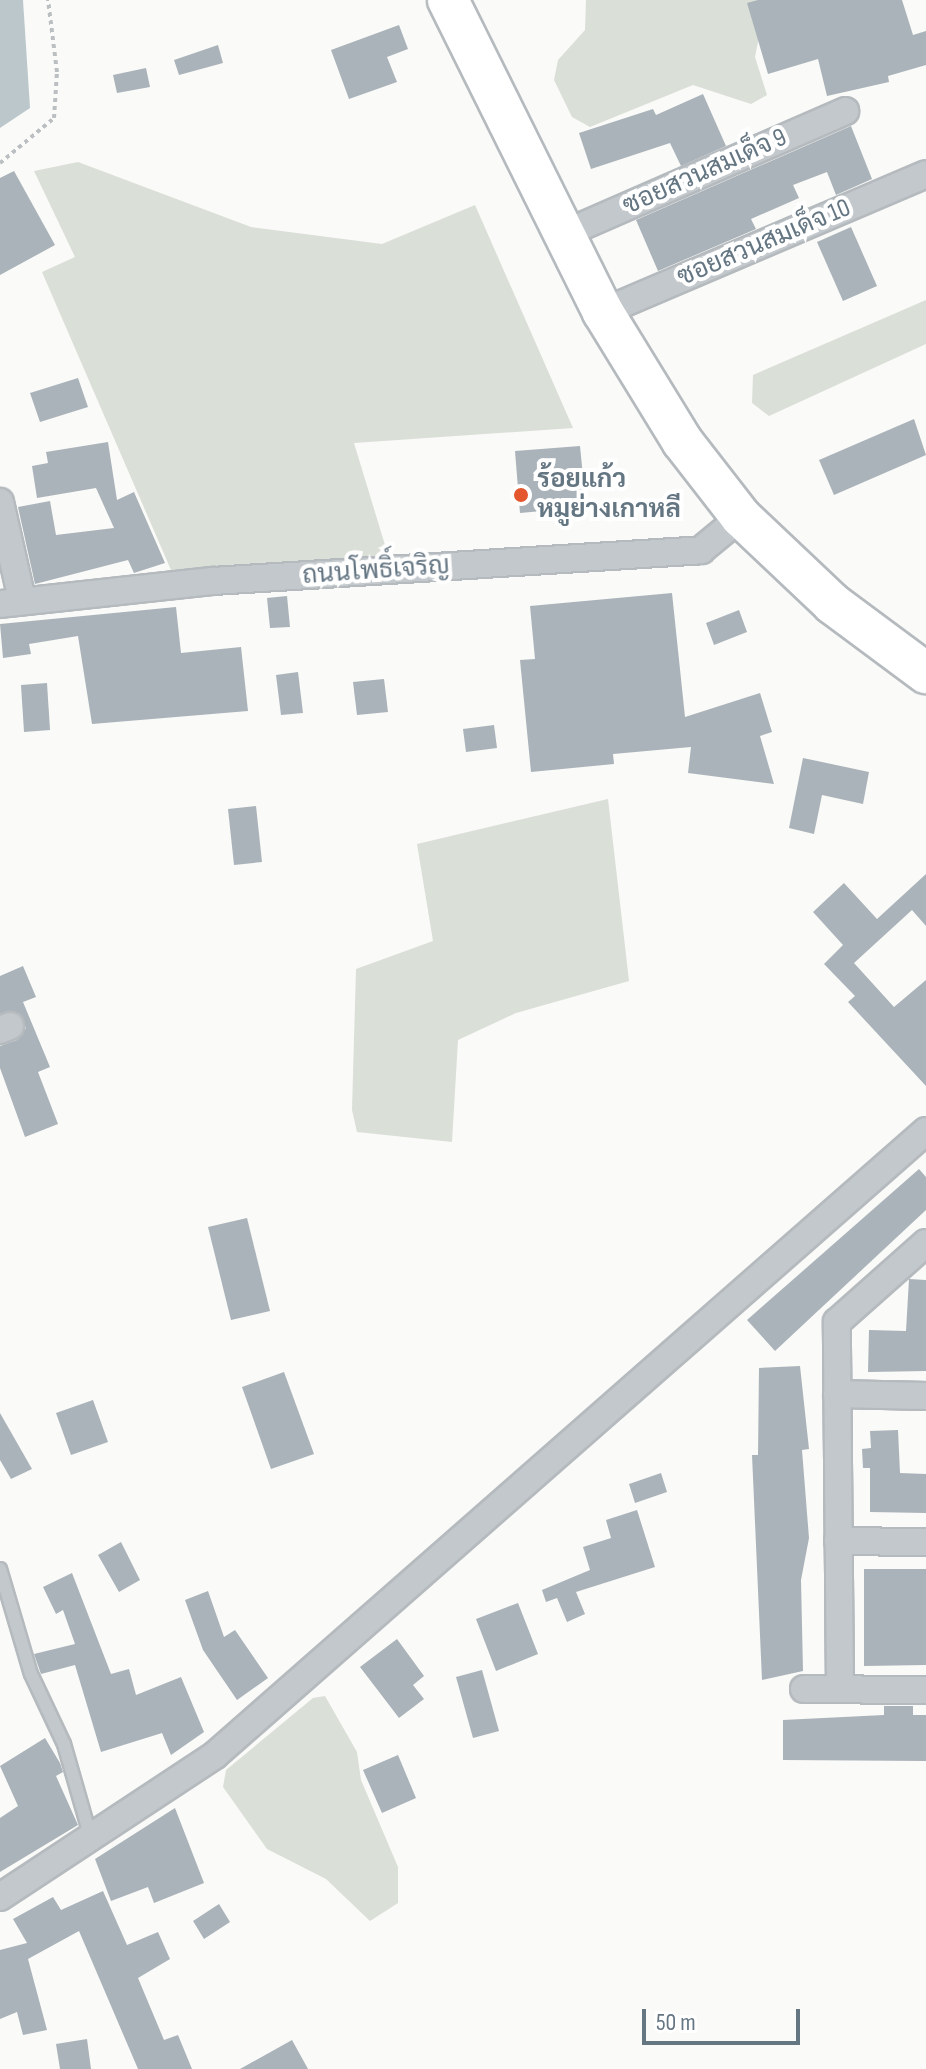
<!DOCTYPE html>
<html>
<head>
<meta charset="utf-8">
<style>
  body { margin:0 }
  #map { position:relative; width:926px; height:2069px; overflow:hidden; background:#fafaf8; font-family:"Sofia Sans Condensed",Sarabun,sans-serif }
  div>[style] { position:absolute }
  .green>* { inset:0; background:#dadfd7 }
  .water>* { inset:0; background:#bbc7cb }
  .building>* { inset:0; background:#aab3b9 }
  .path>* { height:4px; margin-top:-2px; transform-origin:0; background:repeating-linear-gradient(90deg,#bbbfc2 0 4px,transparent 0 8px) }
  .roads { filter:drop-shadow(2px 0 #b5babe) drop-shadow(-2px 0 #b5babe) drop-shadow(0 2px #b5babe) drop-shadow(0 -2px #b5babe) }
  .lane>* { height:12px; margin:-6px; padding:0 6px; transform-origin:6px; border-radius:6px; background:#c3c8cc }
  .street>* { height:26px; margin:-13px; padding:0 13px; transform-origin:13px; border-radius:13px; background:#c3c8cc }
  .primary>* { height:40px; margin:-20px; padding:0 20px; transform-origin:20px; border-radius:20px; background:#fff }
  .dots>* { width:22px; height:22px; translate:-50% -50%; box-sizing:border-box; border:4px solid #fff; border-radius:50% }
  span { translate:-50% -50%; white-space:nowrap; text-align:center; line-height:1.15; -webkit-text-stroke:8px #fff; paint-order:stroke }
  .street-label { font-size:26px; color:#657683 }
  .poi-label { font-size:26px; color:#657683; font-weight:700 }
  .left { translate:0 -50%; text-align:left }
  .scale { position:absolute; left:642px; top:2009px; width:158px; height:36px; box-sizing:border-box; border:4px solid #657683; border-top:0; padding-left:10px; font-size:24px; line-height:28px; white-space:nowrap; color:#657683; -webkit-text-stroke:6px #fff; paint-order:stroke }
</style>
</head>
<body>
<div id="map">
  <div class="green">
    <i style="clip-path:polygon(586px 0,782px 0,759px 37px,755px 57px,767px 95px,751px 104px,693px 85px,590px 127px,572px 117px,554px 80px,558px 60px,585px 30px)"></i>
    <i style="clip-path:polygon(78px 162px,251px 227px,382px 244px,475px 205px,573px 428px,354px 443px,388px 555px,171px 570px,42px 272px,75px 257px,34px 171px)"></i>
    <i style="clip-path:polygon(926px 300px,926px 344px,769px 416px,752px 403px,753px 375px)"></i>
    <i style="clip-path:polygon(608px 799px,629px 981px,516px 1013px,458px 1040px,452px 1142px,357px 1132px,352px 1110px,356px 969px,433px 941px,417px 844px)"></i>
    <i style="clip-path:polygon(325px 1696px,357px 1752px,361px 1780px,398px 1867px,398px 1903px,370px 1921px,326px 1879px,267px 1849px,223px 1787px,226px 1770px,313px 1698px)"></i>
  </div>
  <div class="water">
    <i style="clip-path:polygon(0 0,23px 0,30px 108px,0 128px)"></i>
  </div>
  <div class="building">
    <i style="clip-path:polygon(758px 0,902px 0,913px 35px,926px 31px,926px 65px,888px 76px,889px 82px,827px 96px,818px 59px,768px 74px,747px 3px)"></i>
    <i style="clip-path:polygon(399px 25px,408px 49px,387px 57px,397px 82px,349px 99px,331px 50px)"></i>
    <i style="clip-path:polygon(218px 45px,223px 63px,179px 75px,174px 60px)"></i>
    <i style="clip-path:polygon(146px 68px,150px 87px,117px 93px,113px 75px)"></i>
    <i style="clip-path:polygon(703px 94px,726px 146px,681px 166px,670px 143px,591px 169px,579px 133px,653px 109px,656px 115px)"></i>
    <i style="clip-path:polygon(851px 126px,872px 179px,836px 195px,827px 172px,793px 185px,799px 198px,751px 219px,756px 229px,658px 271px,636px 220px)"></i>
    <i style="clip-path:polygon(14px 171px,55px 245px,0 275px,0 178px)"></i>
    <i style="clip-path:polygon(851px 227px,877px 286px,843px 301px,817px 242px)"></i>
    <i style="clip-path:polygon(78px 378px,88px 407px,40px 422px,30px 393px)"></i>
    <i style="clip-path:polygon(914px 419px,926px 455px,834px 495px,819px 460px)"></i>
    <i style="clip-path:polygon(108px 442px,117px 500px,134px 492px,165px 563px,134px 573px,128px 560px,35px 584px,18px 507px,50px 501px,56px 535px,114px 528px,96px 488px,37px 498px,32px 466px,48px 463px,46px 452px)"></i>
    <i style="clip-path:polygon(580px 446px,586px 507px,520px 513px,515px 451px)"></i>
    <i style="clip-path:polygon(672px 593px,685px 717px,760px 693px,772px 732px,760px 736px,774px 784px,688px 773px,691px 747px,613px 754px,614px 764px,531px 772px,520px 660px,535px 659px,530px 606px)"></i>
    <i style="clip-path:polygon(287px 596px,290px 627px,270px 628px,267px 598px)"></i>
    <i style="clip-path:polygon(176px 607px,181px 653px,241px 647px,248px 711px,92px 724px,78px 636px,29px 644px,31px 654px,3px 658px,0 624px)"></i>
    <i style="clip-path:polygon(739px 610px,747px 632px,714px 645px,706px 623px)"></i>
    <i style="clip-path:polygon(298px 672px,303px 713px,281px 715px,276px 675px)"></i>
    <i style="clip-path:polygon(384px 679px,388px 712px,357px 715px,353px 682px)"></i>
    <i style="clip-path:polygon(47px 683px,50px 730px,24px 732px,21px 685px)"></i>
    <i style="clip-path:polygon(494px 725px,497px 748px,466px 752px,463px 729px)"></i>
    <i style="clip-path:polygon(803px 758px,869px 772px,863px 804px,822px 795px,814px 834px,789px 828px)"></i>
    <i style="clip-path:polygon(256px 806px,262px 862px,234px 865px,228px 809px)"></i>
    <i style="clip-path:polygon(926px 874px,926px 926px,912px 910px,854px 963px,894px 1007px,926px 980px,926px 1086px,848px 1002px,855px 996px,824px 964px,843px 945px,813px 912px,844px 883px,877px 919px)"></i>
    <i style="clip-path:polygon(23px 966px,36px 997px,23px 1002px,50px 1067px,38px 1072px,58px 1124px,25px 1137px,0 1068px,0 1046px,17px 1040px,26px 1028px,19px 1013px,0 1013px,0 976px)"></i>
    <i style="clip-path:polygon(919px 1169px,926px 1177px,926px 1210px,775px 1351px,747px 1320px)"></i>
    <i style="clip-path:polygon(247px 1218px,270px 1311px,231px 1320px,208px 1227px)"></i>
    <i style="clip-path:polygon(909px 1279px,926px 1280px,926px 1371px,868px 1372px,869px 1330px,906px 1331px)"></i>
    <i style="clip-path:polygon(800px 1366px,809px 1449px,802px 1450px,809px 1538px,801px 1580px,803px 1671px,762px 1680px,752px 1455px,758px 1455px,759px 1368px)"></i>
    <i style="clip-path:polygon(284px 1372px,314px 1454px,271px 1469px,242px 1387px)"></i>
    <i style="clip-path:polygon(93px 1400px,108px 1442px,71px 1455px,56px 1413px)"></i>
    <i style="clip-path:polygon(0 1413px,32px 1469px,11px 1479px,0 1460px)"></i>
    <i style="clip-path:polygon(898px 1430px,900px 1473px,926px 1474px,926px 1513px,870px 1512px,870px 1468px,863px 1468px,862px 1449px,871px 1448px,870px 1431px)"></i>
    <i style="clip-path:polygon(661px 1473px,667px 1492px,635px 1503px,629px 1484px)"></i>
    <i style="clip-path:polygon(637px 1510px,655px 1567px,576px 1592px,585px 1614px,567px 1622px,557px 1598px,546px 1602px,542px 1590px,590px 1570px,583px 1547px,611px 1538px,606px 1520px)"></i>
    <i style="clip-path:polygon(121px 1542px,140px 1580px,119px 1592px,98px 1555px)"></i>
    <i style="clip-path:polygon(864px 1569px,926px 1569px,926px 1665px,864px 1666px)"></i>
    <i style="clip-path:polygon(72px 1573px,111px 1674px,129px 1669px,136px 1695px,181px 1677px,204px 1732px,171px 1755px,162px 1733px,101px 1752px,75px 1665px,41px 1674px,34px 1654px,75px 1644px,63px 1610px,56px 1614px,43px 1587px)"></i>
    <i style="clip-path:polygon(208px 1591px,224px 1637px,235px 1630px,268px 1678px,237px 1700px,203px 1650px,185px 1600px)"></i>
    <i style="clip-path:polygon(518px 1603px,538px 1654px,496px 1671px,476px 1619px)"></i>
    <i style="clip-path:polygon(397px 1639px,424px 1676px,413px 1685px,424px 1699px,399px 1718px,360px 1667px)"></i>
    <i style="clip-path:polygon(482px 1670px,499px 1731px,473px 1738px,456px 1677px)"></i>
    <i style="clip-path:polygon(884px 1706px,913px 1706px,913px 1715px,926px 1715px,926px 1761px,783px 1760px,783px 1720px,884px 1715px)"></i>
    <i style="clip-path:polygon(45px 1738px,60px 1763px,63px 1772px,56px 1776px,78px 1825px,0 1872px,0 1818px,18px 1806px,0 1766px)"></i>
    <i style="clip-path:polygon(398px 1755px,416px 1798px,382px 1813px,363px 1770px)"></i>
    <i style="clip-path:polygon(175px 1808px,204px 1883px,154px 1903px,148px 1887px,111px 1901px,95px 1859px)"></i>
    <i style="clip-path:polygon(103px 1891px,127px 1945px,158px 1932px,170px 1959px,138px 1978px,164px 2040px,178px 2035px,192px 2069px,138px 2069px,79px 1931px,28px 1959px,47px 2030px,23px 2035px,17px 2012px,0 2019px,0 1950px,27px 1943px,13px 1919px,53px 1897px,61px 1910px)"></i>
    <i style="clip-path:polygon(219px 1904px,230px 1922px,204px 1939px,193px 1921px)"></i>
    <i style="clip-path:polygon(87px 2039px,91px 2069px,60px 2069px,56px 2044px)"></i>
    <i style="clip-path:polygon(292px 2040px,308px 2069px,240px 2069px)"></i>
  </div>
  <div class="path">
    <i style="left:0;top:163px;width:70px;rotate:-39.8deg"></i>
    <i style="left:54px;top:118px;width:46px;rotate:-86.3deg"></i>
    <i style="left:57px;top:72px;width:73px;rotate:-97.1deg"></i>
  </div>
  <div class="roads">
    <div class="lane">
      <i style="left:0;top:1569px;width:109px;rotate:73.6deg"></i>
      <i style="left:31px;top:1674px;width:77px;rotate:64.8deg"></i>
      <i style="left:64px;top:1744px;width:98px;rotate:74deg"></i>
    </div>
    <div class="street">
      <i style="left:564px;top:234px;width:307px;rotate:-23.6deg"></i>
      <i style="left:603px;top:312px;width:351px;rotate:-23.1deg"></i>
      <i style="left:0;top:502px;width:100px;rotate:77.3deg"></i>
      <i style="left:0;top:604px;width:214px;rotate:-6.2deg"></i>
      <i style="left:213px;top:581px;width:489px;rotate:-3.6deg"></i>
      <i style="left:701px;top:550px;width:52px;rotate:-39.5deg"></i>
      <i style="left:0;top:1030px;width:11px;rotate:-22deg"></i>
      <i style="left:837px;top:1394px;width:89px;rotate:1.3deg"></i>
      <i style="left:838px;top:1541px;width:88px;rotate:0.7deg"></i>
      <i style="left:804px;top:1689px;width:122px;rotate:0.5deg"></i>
      <i style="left:840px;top:1689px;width:367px;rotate:-90.5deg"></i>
      <i style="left:837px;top:1322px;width:119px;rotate:-41.6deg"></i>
      <i style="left:0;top:1897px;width:258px;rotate:-33.4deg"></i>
      <i style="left:215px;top:1755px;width:946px;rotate:-41.27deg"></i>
    </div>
    <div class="primary">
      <i style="left:448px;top:0;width:348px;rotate:63.6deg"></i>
      <i style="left:603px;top:312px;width:151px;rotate:58.5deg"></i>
      <i style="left:682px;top:441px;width:96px;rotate:52.2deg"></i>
      <i style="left:741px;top:517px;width:127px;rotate:43.4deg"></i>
      <i style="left:833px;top:604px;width:116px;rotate:36.6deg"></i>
    </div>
  </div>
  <div class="dots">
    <i style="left:521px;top:495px;background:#e4572e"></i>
  </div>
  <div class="street-label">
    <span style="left:705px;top:172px;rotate:-24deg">ซอยสวนสมเด็จ 9</span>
    <span style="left:764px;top:243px;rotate:-23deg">ซอยสวนสมเด็จ 10</span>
    <span style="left:376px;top:571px;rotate:-4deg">ถนนโพธิ์เจริญ</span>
  </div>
  <div class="poi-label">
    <span class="left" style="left:537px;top:495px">ร้อยแก้ว<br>หมูย่างเกาหลี</span>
  </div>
  <div class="scale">50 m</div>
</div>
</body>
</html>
